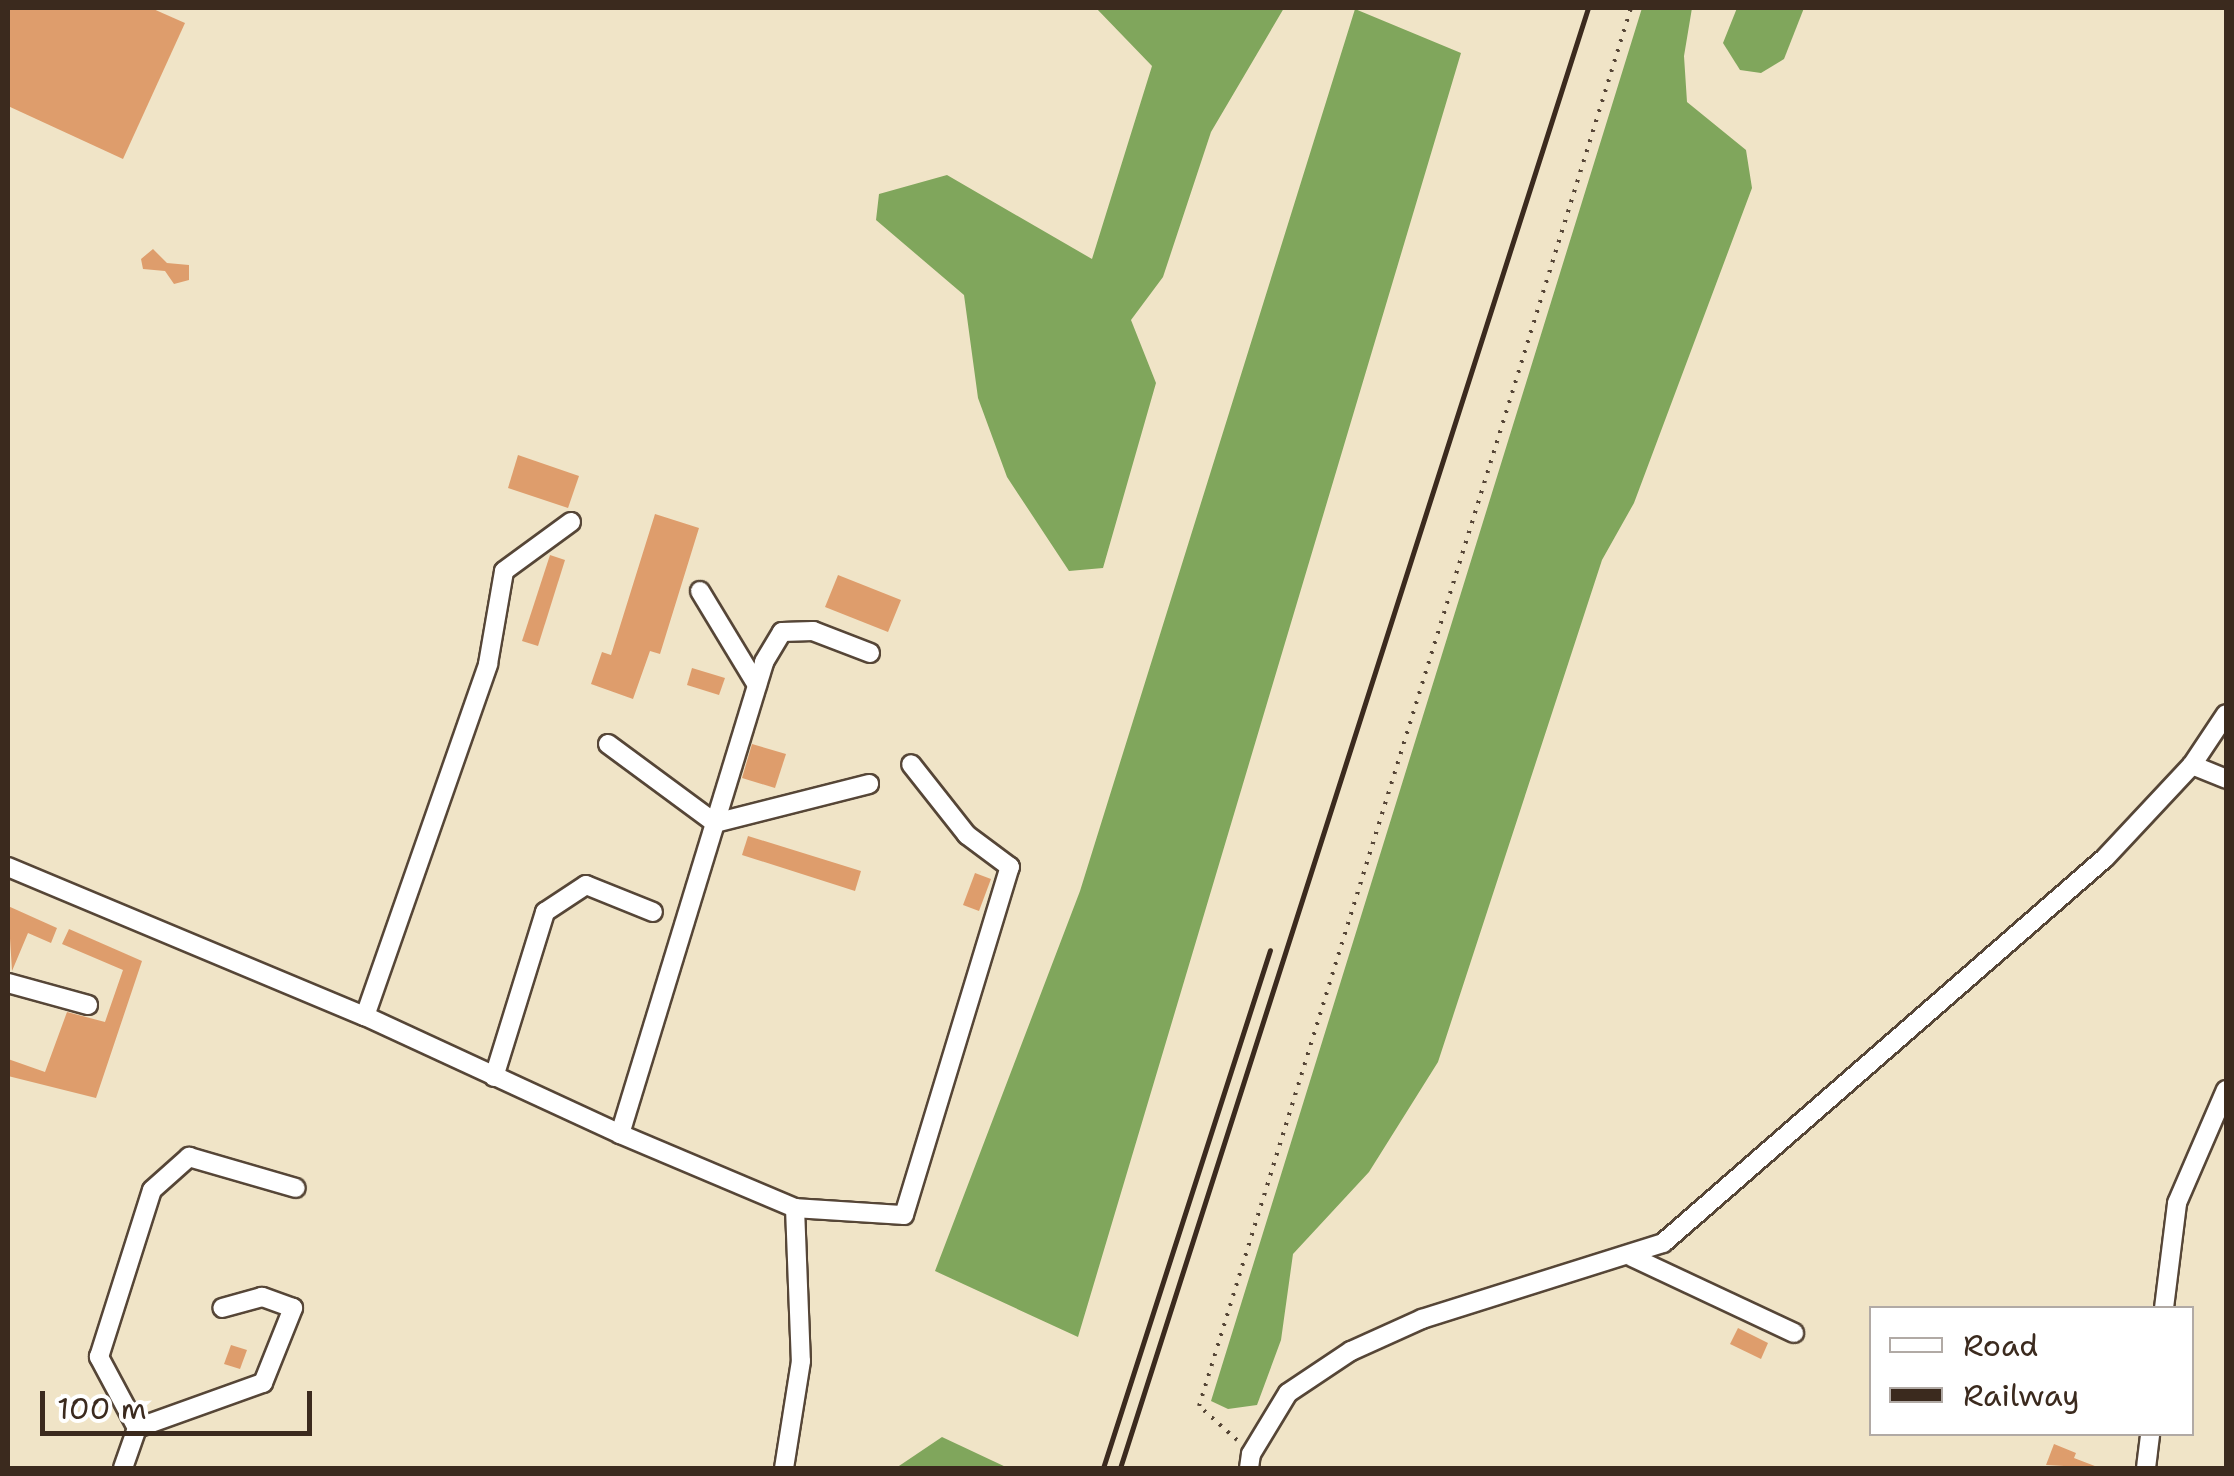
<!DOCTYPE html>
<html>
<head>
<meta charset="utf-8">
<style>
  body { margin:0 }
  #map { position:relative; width:2234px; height:1476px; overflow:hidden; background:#f0e4c7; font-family:"Shantell Sans",sans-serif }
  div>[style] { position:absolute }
  .forest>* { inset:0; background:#80a65c }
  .building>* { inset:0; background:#de9d6c }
  .path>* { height:4px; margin-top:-2px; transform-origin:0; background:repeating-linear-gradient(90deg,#564637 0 2.5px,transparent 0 10.5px) }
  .roads { filter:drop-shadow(2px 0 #564637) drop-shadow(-2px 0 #564637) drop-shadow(0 2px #564637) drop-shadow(0 -2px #564637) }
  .minor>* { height:18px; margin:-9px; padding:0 9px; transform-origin:9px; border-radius:9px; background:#fff }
  .rail>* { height:5px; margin:-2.5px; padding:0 2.5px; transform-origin:2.5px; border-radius:2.5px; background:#3b2a1e }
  span { translate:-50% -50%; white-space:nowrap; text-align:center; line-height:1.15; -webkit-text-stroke:8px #fff; paint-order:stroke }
  .frame { position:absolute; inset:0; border:10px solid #3b2a1e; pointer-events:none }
  .legend { position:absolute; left:1869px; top:1306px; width:325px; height:130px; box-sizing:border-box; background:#fff; border:2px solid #b1aaa5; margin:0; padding:12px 18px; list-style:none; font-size:30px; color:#3b2a1e }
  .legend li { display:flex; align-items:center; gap:20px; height:50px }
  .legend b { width:50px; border:2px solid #b1aaa5 }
  .scale { position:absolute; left:40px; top:1391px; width:272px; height:45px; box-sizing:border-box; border:5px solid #3b2a1e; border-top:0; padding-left:12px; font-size:30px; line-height:35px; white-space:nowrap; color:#3b2a1e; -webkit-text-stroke:8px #fff; paint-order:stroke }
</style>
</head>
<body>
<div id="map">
  <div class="forest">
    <i style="clip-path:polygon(1096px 8px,1284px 8px,1211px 132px,1163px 277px,1131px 320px,1156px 383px,1103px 568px,1069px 571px,1007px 477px,978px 398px,964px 295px,876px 220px,879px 194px,947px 175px,1092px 259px,1152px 66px)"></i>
    <i style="clip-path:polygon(1642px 8px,1692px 8px,1684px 56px,1687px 102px,1746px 150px,1752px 188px,1634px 503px,1602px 560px,1438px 1062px,1369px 1172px,1293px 1254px,1281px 1340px,1257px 1405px,1228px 1409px,1211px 1401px)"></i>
    <i style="clip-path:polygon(1737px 8px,1804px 8px,1784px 59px,1761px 73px,1740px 70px,1723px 43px)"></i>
    <i style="clip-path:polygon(1355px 9px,1461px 53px,1078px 1337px,935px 1271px,1080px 891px)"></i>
    <i style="clip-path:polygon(942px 1437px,1008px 1468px,896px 1468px)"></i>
  </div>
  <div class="building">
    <i style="clip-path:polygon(8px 8px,151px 8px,185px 23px,123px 159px,8px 106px)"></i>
    <i style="clip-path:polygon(153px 249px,167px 263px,189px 265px,189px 280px,174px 284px,165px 271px,143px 269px,141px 259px)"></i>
    <i style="clip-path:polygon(518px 455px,579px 476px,568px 508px,508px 488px)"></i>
    <i style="clip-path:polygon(655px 514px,699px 528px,660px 654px,650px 651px,633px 699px,591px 684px,602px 652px,611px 655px)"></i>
    <i style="clip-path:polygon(550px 555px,565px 560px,538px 646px,522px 641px)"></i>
    <i style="clip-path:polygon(838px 575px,901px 600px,888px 632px,825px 607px)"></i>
    <i style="clip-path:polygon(692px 668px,725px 678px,719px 695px,687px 685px)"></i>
    <i style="clip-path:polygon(752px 744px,786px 754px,775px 788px,742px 778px)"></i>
    <i style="clip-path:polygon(748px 836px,861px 871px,855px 891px,742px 855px)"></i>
    <i style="clip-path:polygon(975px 873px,991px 879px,979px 911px,963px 905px)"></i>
    <i style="clip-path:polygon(8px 906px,57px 928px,51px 943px,28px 933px,12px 971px)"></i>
    <i style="clip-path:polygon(69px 929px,142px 961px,96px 1098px,8px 1076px,8px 1059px,45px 1072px,67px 1012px,105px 1022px,123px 970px,62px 944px)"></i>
    <i style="clip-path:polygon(1738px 1328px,1768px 1343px,1761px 1359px,1730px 1344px)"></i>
    <i style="clip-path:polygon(231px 1345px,247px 1350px,240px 1369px,224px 1364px)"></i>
    <i style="clip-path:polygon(2054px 1444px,2076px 1453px,2074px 1458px,2100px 1468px,2046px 1465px)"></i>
  </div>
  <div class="path">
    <i style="left:1237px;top:1440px;width:51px;rotate:-138.2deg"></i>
    <i style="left:1199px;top:1406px;width:1463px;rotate:-72.83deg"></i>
  </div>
  <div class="roads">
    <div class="minor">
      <i style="left:700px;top:591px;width:110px;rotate:58.8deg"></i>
      <i style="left:608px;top:744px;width:133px;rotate:36.4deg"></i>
      <i style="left:715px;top:823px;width:159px;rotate:-14.2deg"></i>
      <i style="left:2192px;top:765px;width:37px;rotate:22deg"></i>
      <i style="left:8px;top:867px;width:387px;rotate:22.7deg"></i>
      <i style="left:365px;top:1016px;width:281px;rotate:24.8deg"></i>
      <i style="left:620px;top:1134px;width:493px;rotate:-73deg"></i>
      <i style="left:764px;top:662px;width:35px;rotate:-59deg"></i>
      <i style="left:782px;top:632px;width:31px;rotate:-2deg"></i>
      <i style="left:813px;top:631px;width:61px;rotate:21.1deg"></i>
      <i style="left:8px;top:983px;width:83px;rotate:15.4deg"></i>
      <i style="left:365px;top:1016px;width:373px;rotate:-70.7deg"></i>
      <i style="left:488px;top:664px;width:94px;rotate:-80.2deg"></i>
      <i style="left:504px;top:571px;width:83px;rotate:-36.2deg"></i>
      <i style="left:494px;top:1077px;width:173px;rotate:-72.8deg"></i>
      <i style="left:545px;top:912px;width:49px;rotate:-33.4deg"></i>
      <i style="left:586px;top:885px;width:72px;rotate:21.9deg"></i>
      <i style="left:620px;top:1134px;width:190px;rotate:22.9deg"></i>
      <i style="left:795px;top:1208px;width:153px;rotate:87.8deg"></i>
      <i style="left:801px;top:1361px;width:108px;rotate:99deg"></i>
      <i style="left:795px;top:1208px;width:109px;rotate:3.7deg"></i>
      <i style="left:904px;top:1215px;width:364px;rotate:-73.1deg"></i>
      <i style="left:1010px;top:867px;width:54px;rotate:-143.3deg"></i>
      <i style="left:967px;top:835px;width:90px;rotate:-128.3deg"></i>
      <i style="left:1632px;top:1257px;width:179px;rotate:25.1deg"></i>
      <i style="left:2164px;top:1308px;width:106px;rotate:-82.9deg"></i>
      <i style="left:2177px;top:1203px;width:123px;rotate:-66.6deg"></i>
      <i style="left:137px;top:1428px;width:134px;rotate:-19.7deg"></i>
      <i style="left:263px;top:1383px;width:81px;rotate:-68.2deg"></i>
      <i style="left:293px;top:1308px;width:33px;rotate:-160deg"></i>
      <i style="left:262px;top:1297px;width:41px;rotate:164.6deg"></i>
      <i style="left:123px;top:1468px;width:42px;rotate:-70.7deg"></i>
      <i style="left:137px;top:1428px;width:81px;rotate:-118.2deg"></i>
      <i style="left:99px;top:1357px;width:175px;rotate:-72.4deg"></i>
      <i style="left:152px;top:1190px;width:50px;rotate:-41.7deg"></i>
      <i style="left:189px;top:1157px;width:111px;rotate:16.2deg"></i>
      <i style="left:1249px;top:1468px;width:14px;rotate:-82deg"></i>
      <i style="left:1251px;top:1454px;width:71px;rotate:-58.8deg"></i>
      <i style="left:1288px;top:1393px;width:76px;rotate:-33.7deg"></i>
      <i style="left:1351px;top:1351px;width:78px;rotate:-24.3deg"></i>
      <i style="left:1422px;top:1319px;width:253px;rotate:-17.5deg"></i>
      <i style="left:1663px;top:1243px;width:586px;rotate:-41.06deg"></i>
      <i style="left:2105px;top:858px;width:127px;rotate:-46.9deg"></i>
      <i style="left:2192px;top:765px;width:61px;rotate:-56.3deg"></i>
      <i style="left:2146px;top:1468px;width:34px;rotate:-83deg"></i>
    </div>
  </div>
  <div class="rail">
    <i style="left:1103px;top:1468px;width:544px;rotate:-72.13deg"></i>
    <i style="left:1120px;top:1468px;width:1533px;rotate:-72.23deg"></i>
  </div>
  <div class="frame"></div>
  <ul class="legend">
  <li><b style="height:12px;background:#fff"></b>Road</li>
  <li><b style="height:12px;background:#3b2a1e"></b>Railway</li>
  </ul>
  <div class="scale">100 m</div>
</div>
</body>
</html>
